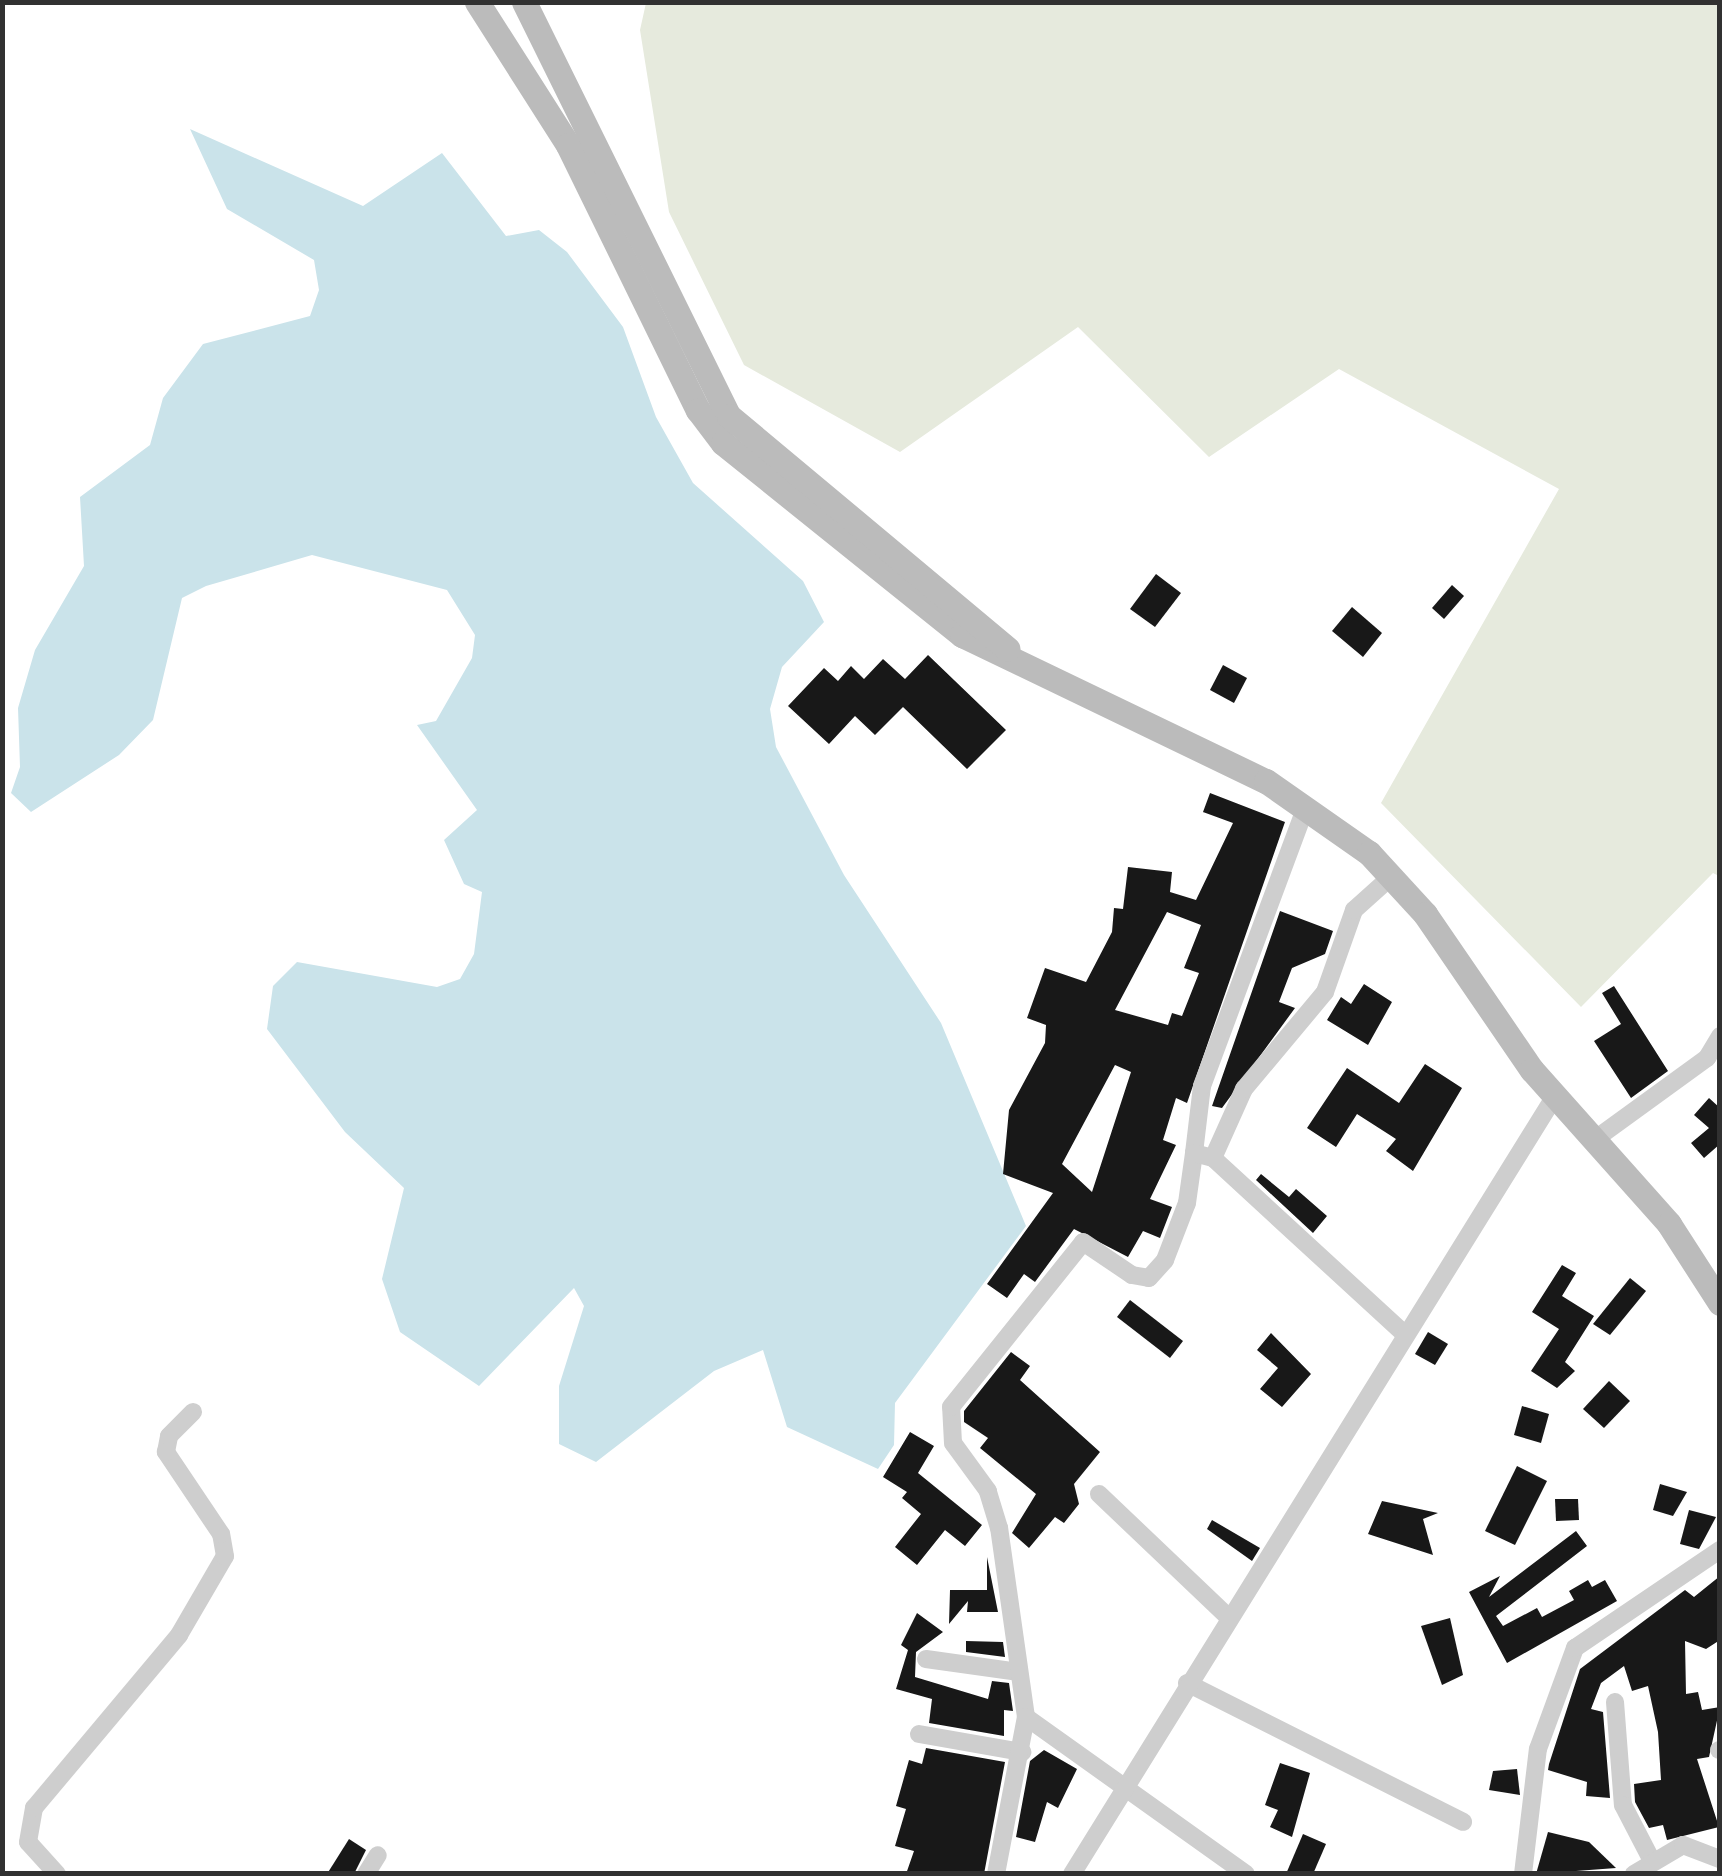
<!DOCTYPE html>
<html>
<head>
<meta charset="utf-8">
<style>
  body { margin:0 }
  #map { position:relative; width:1722px; height:1876px; overflow:hidden; background:#fff; font-family:"Nunito Sans",sans-serif }
  div>[style] { position:absolute }
  .green>* { inset:0; background:#e6eadd }
  .water>* { inset:0; background:#cae3ea }
  .building>* { inset:0; background:#181818 }
  .street>* { height:18px; margin:-9px; padding:0 9px; transform-origin:9px; border-radius:9px; background:#cecece }
  .secondary>* { height:25px; margin:-12.5px; padding:0 12.5px; transform-origin:12.5px; border-radius:12.5px; background:#bbb }
  span { translate:-50% -50%; white-space:nowrap; text-align:center; line-height:1.15; -webkit-text-stroke:10px #fff; paint-order:stroke }
  .frame { position:absolute; inset:0; border:5px solid #313131; pointer-events:none }
</style>
</head>
<body>
<div id="map">
  <div class="green">
    <i style="clip-path:polygon(646px 3px,1719px 3px,1719px 876px,1713px 873px,1581px 1007px,1381px 803px,1559px 489px,1339px 369px,1209px 457px,1078px 327px,900px 452px,744px 365px,669px 212px,640px 30px)"></i>
  </div>
  <div class="water">
    <i style="clip-path:polygon(190px 129px,363px 206px,442px 153px,506px 236px,539px 230px,567px 252px,623px 327px,656px 417px,693px 483px,803px 581px,824px 622px,782px 667px,770px 709px,776px 747px,844px 875px,941px 1023px,1026px 1226px,895px 1403px,894px 1445px,878px 1469px,787px 1427px,763px 1350px,714px 1371px,596px 1462px,559px 1444px,559px 1386px,584px 1306px,574px 1288px,479px 1386px,400px 1332px,382px 1279px,404px 1188px,345px 1132px,267px 1029px,273px 986px,297px 962px,437px 987px,460px 979px,474px 954px,482px 892px,464px 884px,444px 840px,477px 810px,417px 725px,436px 721px,472px 658px,475px 635px,447px 590px,312px 555px,206px 586px,182px 598px,153px 720px,119px 755px,31px 812px,11px 793px,20px 767px,18px 708px,35px 650px,84px 566px,80px 497px,150px 445px,163px 398px,203px 344px,310px 316px,319px 290px,314px 260px,227px 209px)"></i>
  </div>
  <div class="building">
    <i style="clip-path:polygon(1156px 574px,1181px 593px,1155px 627px,1130px 609px)"></i>
    <i style="clip-path:polygon(1452px 585px,1464px 596px,1444px 619px,1432px 608px)"></i>
    <i style="clip-path:polygon(1352px 607px,1382px 633px,1363px 657px,1332px 631px)"></i>
    <i style="clip-path:polygon(928px 655px,1006px 730px,967px 769px,903px 707px,875px 735px,855px 716px,829px 744px,788px 706px,824px 668px,838px 681px,851px 666px,864px 679px,883px 659px,905px 679px)"></i>
    <i style="clip-path:polygon(1223px 665px,1247px 678px,1234px 703px,1210px 690px)"></i>
    <i style="clip-path:polygon(evenodd,1210px 793px,1285px 822px,1187px 1103px,1176px 1098px,1163px 1140px,1176px 1145px,1150px 1199px,1172px 1207px,1160px 1238px,1143px 1231px,1128px 1257px,1074px 1229px,1035px 1282px,1024px 1274px,1007px 1298px,987px 1284px,1053px 1193px,1003px 1174px,1009px 1110px,1045px 1043px,1046px 1025px,1027px 1018px,1045px 968px,1086px 982px,1112px 932px,1114px 908px,1123px 909px,1128px 867px,1172px 872px,1170px 892px,1196px 900px,1233px 823px,1203px 812px,1210px 793px,1167px 912px,1201px 925px,1184px 968px,1199px 973px,1182px 1016px,1172px 1013px,1168px 1025px,1115px 1010px,1167px 912px,1210px 793px,1115px 1065px,1131px 1072px,1092px 1192px,1062px 1164px,1115px 1065px)"></i>
    <i style="clip-path:polygon(1280px 911px,1333px 931px,1325px 954px,1292px 968px,1279px 1002px,1295px 1008px,1222px 1108px,1212px 1106px)"></i>
    <i style="clip-path:polygon(1364px 984px,1392px 1002px,1368px 1045px,1327px 1020px,1341px 997px,1351px 1004px)"></i>
    <i style="clip-path:polygon(1614px 986px,1668px 1071px,1631px 1098px,1594px 1041px,1621px 1024px,1602px 993px)"></i>
    <i style="clip-path:polygon(1425px 1064px,1462px 1088px,1413px 1171px,1386px 1151px,1396px 1139px,1357px 1114px,1336px 1147px,1307px 1128px,1347px 1068px,1399px 1103px)"></i>
    <i style="clip-path:polygon(1709px 1098px,1720px 1108px,1720px 1144px,1704px 1158px,1691px 1143px,1709px 1128px,1694px 1115px)"></i>
    <i style="clip-path:polygon(1261px 1174px,1289px 1197px,1296px 1189px,1327px 1216px,1313px 1233px,1256px 1180px)"></i>
    <i style="clip-path:polygon(1562px 1265px,1576px 1273px,1562px 1296px,1594px 1316px,1565px 1362px,1575px 1371px,1557px 1388px,1531px 1371px,1559px 1329px,1532px 1312px)"></i>
    <i style="clip-path:polygon(1630px 1278px,1646px 1291px,1610px 1335px,1593px 1324px)"></i>
    <i style="clip-path:polygon(1130px 1300px,1183px 1341px,1170px 1358px,1117px 1317px)"></i>
    <i style="clip-path:polygon(1428px 1332px,1448px 1344px,1435px 1365px,1415px 1354px)"></i>
    <i style="clip-path:polygon(1271px 1333px,1311px 1374px,1282px 1407px,1260px 1389px,1278px 1368px,1257px 1350px)"></i>
    <i style="clip-path:polygon(1011px 1352px,1030px 1366px,1020px 1380px,1100px 1452px,1074px 1484px,1079px 1504px,1064px 1523px,1055px 1517px,1029px 1548px,1012px 1533px,1036px 1494px,980px 1448px,988px 1438px,964px 1422px,964px 1411px)"></i>
    <i style="clip-path:polygon(1609px 1381px,1630px 1401px,1604px 1428px,1583px 1409px)"></i>
    <i style="clip-path:polygon(1522px 1406px,1549px 1414px,1541px 1443px,1514px 1435px)"></i>
    <i style="clip-path:polygon(910px 1432px,934px 1446px,918px 1473px,982px 1525px,965px 1546px,945px 1530px,917px 1565px,895px 1547px,921px 1514px,902px 1498px,907px 1492px,883px 1477px)"></i>
    <i style="clip-path:polygon(1517px 1466px,1547px 1481px,1515px 1545px,1485px 1531px)"></i>
    <i style="clip-path:polygon(1660px 1484px,1687px 1492px,1673px 1516px,1653px 1510px)"></i>
    <i style="clip-path:polygon(1555px 1499px,1578px 1499px,1579px 1520px,1556px 1521px)"></i>
    <i style="clip-path:polygon(1382px 1501px,1438px 1513px,1423px 1519px,1433px 1555px,1368px 1534px)"></i>
    <i style="clip-path:polygon(1689px 1510px,1716px 1517px,1699px 1549px,1680px 1544px)"></i>
    <i style="clip-path:polygon(1212px 1520px,1260px 1548px,1252px 1561px,1207px 1529px)"></i>
    <i style="clip-path:polygon(1576px 1531px,1587px 1546px,1496px 1616px,1503px 1626px,1537px 1608px,1542px 1617px,1574px 1600px,1569px 1591px,1588px 1580px,1592px 1587px,1605px 1580px,1617px 1601px,1507px 1663px,1469px 1592px,1500px 1576px,1489px 1597px)"></i>
    <i style="clip-path:polygon(987px 1557px,998px 1612px,967px 1612px,968px 1601px,949px 1624px,950px 1590px,987px 1590px)"></i>
    <i style="clip-path:polygon(1720px 1576px,1720px 1640px,1706px 1649px,1685px 1641px,1686px 1694px,1698px 1692px,1702px 1710px,1720px 1707px,1709px 1757px,1697px 1759px,1719px 1827px,1667px 1840px,1663px 1825px,1649px 1828px,1635px 1802px,1634px 1784px,1661px 1780px,1658px 1732px,1648px 1686px,1632px 1691px,1624px 1666px,1601px 1683px,1591px 1709px,1603px 1712px,1610px 1798px,1586px 1796px,1587px 1782px,1548px 1770px,1549px 1764px,1580px 1669px,1685px 1590px,1694px 1597px)"></i>
    <i style="clip-path:polygon(917px 1613px,943px 1632px,916px 1652px,915px 1677px,988px 1699px,992px 1681px,1009px 1683px,1013px 1711px,1004px 1710px,1004px 1736px,929px 1723px,932px 1699px,896px 1689px,908px 1650px,901px 1645px)"></i>
    <i style="clip-path:polygon(1450px 1618px,1463px 1675px,1442px 1685px,1421px 1626px)"></i>
    <i style="clip-path:polygon(966px 1641px,1003px 1642px,1005px 1657px,966px 1652px)"></i>
    <i style="clip-path:polygon(926px 1748px,1005px 1762px,984px 1874px,906px 1874px,914px 1851px,895px 1846px,906px 1809px,896px 1806px,909px 1760px,922px 1764px)"></i>
    <i style="clip-path:polygon(1044px 1750px,1077px 1769px,1058px 1808px,1047px 1802px,1035px 1842px,1016px 1837px,1030px 1761px)"></i>
    <i style="clip-path:polygon(1280px 1763px,1310px 1773px,1292px 1837px,1270px 1827px,1278px 1810px,1265px 1805px)"></i>
    <i style="clip-path:polygon(1517px 1769px,1520px 1795px,1489px 1790px,1493px 1771px)"></i>
    <i style="clip-path:polygon(1548px 1832px,1589px 1842px,1616px 1868px,1536px 1874px)"></i>
    <i style="clip-path:polygon(1303px 1834px,1326px 1844px,1313px 1874px,1286px 1874px)"></i>
    <i style="clip-path:polygon(349px 1839px,366px 1850px,354px 1874px,327px 1874px)"></i>
  </div>
  <div class="street">
    <i style="left:1594px;top:1140px;width:140px;rotate:-36deg"></i>
    <i style="left:1707px;top:1058px;width:26px;rotate:-59deg"></i>
    <i style="left:1194px;top:1153px;width:67px;rotate:-83.2deg"></i>
    <i style="left:1202px;top:1086px;width:299px;rotate:-69.6deg"></i>
    <i style="left:1213px;top:1158px;width:257px;rotate:42.6deg"></i>
    <i style="left:1099px;top:1494px;width:178px;rotate:43.6deg"></i>
    <i style="left:926px;top:1659px;width:94px;rotate:8deg"></i>
    <i style="left:1187px;top:1683px;width:309px;rotate:26.7deg"></i>
    <i style="left:1615px;top:1702px;width:103px;rotate:85.6deg"></i>
    <i style="left:1623px;top:1805px;width:61px;rotate:62.6deg"></i>
    <i style="left:1026px;top:1717px;width:191px;rotate:-98.1deg"></i>
    <i style="left:999px;top:1528px;width:39px;rotate:-107deg"></i>
    <i style="left:988px;top:1491px;width:59px;rotate:-126.1deg"></i>
    <i style="left:953px;top:1443px;width:36px;rotate:-93deg"></i>
    <i style="left:951px;top:1407px;width:211px;rotate:-51.3deg"></i>
    <i style="left:1083px;top:1242px;width:59px;rotate:34deg"></i>
    <i style="left:1132px;top:1275px;width:17px;rotate:10deg"></i>
    <i style="left:1149px;top:1278px;width:24px;rotate:-48deg"></i>
    <i style="left:1165px;top:1260px;width:61px;rotate:-68.9deg"></i>
    <i style="left:1187px;top:1203px;width:50px;rotate:-82deg"></i>
    <i style="left:1194px;top:1153px;width:20px;rotate:15deg"></i>
    <i style="left:1213px;top:1158px;width:76px;rotate:-65.8deg"></i>
    <i style="left:1244px;top:1089px;width:126px;rotate:-50.1deg"></i>
    <i style="left:1325px;top:992px;width:87px;rotate:-70.5deg"></i>
    <i style="left:1354px;top:910px;width:52px;rotate:-41.9deg"></i>
    <i style="left:919px;top:1734px;width:105px;rotate:9.9deg"></i>
    <i style="left:1719px;top:1750px;width:1px"></i>
    <i style="left:57px;top:1874px;width:43px;rotate:-132.2deg"></i>
    <i style="left:28px;top:1842px;width:35px;rotate:-80deg"></i>
    <i style="left:34px;top:1808px;width:226px;rotate:-50deg"></i>
    <i style="left:179px;top:1635px;width:91px;rotate:-59.8deg"></i>
    <i style="left:225px;top:1556px;width:22px;rotate:-100deg"></i>
    <i style="left:221px;top:1534px;width:99px;rotate:-123.9deg"></i>
    <i style="left:166px;top:1452px;width:16px;rotate:-79deg"></i>
    <i style="left:169px;top:1436px;width:34px;rotate:-45deg"></i>
    <i style="left:366px;top:1874px;width:22px;rotate:-58deg"></i>
    <i style="left:996px;top:1874px;width:160px;rotate:-79.2deg"></i>
    <i style="left:1026px;top:1717px;width:270px;rotate:35.5deg"></i>
    <i style="left:1072px;top:1874px;width:916px;rotate:-58.17deg"></i>
    <i style="left:1523px;top:1874px;width:126px;rotate:-83.2deg"></i>
    <i style="left:1538px;top:1749px;width:108px;rotate:-69.9deg"></i>
    <i style="left:1575px;top:1648px;width:175px;rotate:-34.1deg"></i>
    <i style="left:1634px;top:1874px;width:57px;rotate:-30.6deg"></i>
    <i style="left:1683px;top:1845px;width:40px;rotate:21deg"></i>
  </div>
  <div class="secondary">
    <i style="left:477px;top:2px;width:169px;rotate:57.5deg"></i>
    <i style="left:568px;top:145px;width:295px;rotate:63.9deg"></i>
    <i style="left:698px;top:410px;width:41px;rotate:52.9deg"></i>
    <i style="left:723px;top:443px;width:307px;rotate:38.8deg"></i>
    <i style="left:962px;top:635px;width:337px;rotate:25.7deg"></i>
    <i style="left:1266px;top:781px;width:126px;rotate:35deg"></i>
    <i style="left:1369px;top:853px;width:83px;rotate:47.4deg"></i>
    <i style="left:1425px;top:914px;width:189px;rotate:55.6deg"></i>
    <i style="left:1532px;top:1070px;width:206px;rotate:48.3deg"></i>
    <i style="left:1669px;top:1224px;width:94px;rotate:57.2deg"></i>
    <i style="left:524px;top:2px;width:462px;rotate:63.7deg"></i>
    <i style="left:729px;top:416px;width:363px;rotate:39.9deg"></i>
  </div>
  <div class="frame"></div>
</div>
</body>
</html>
